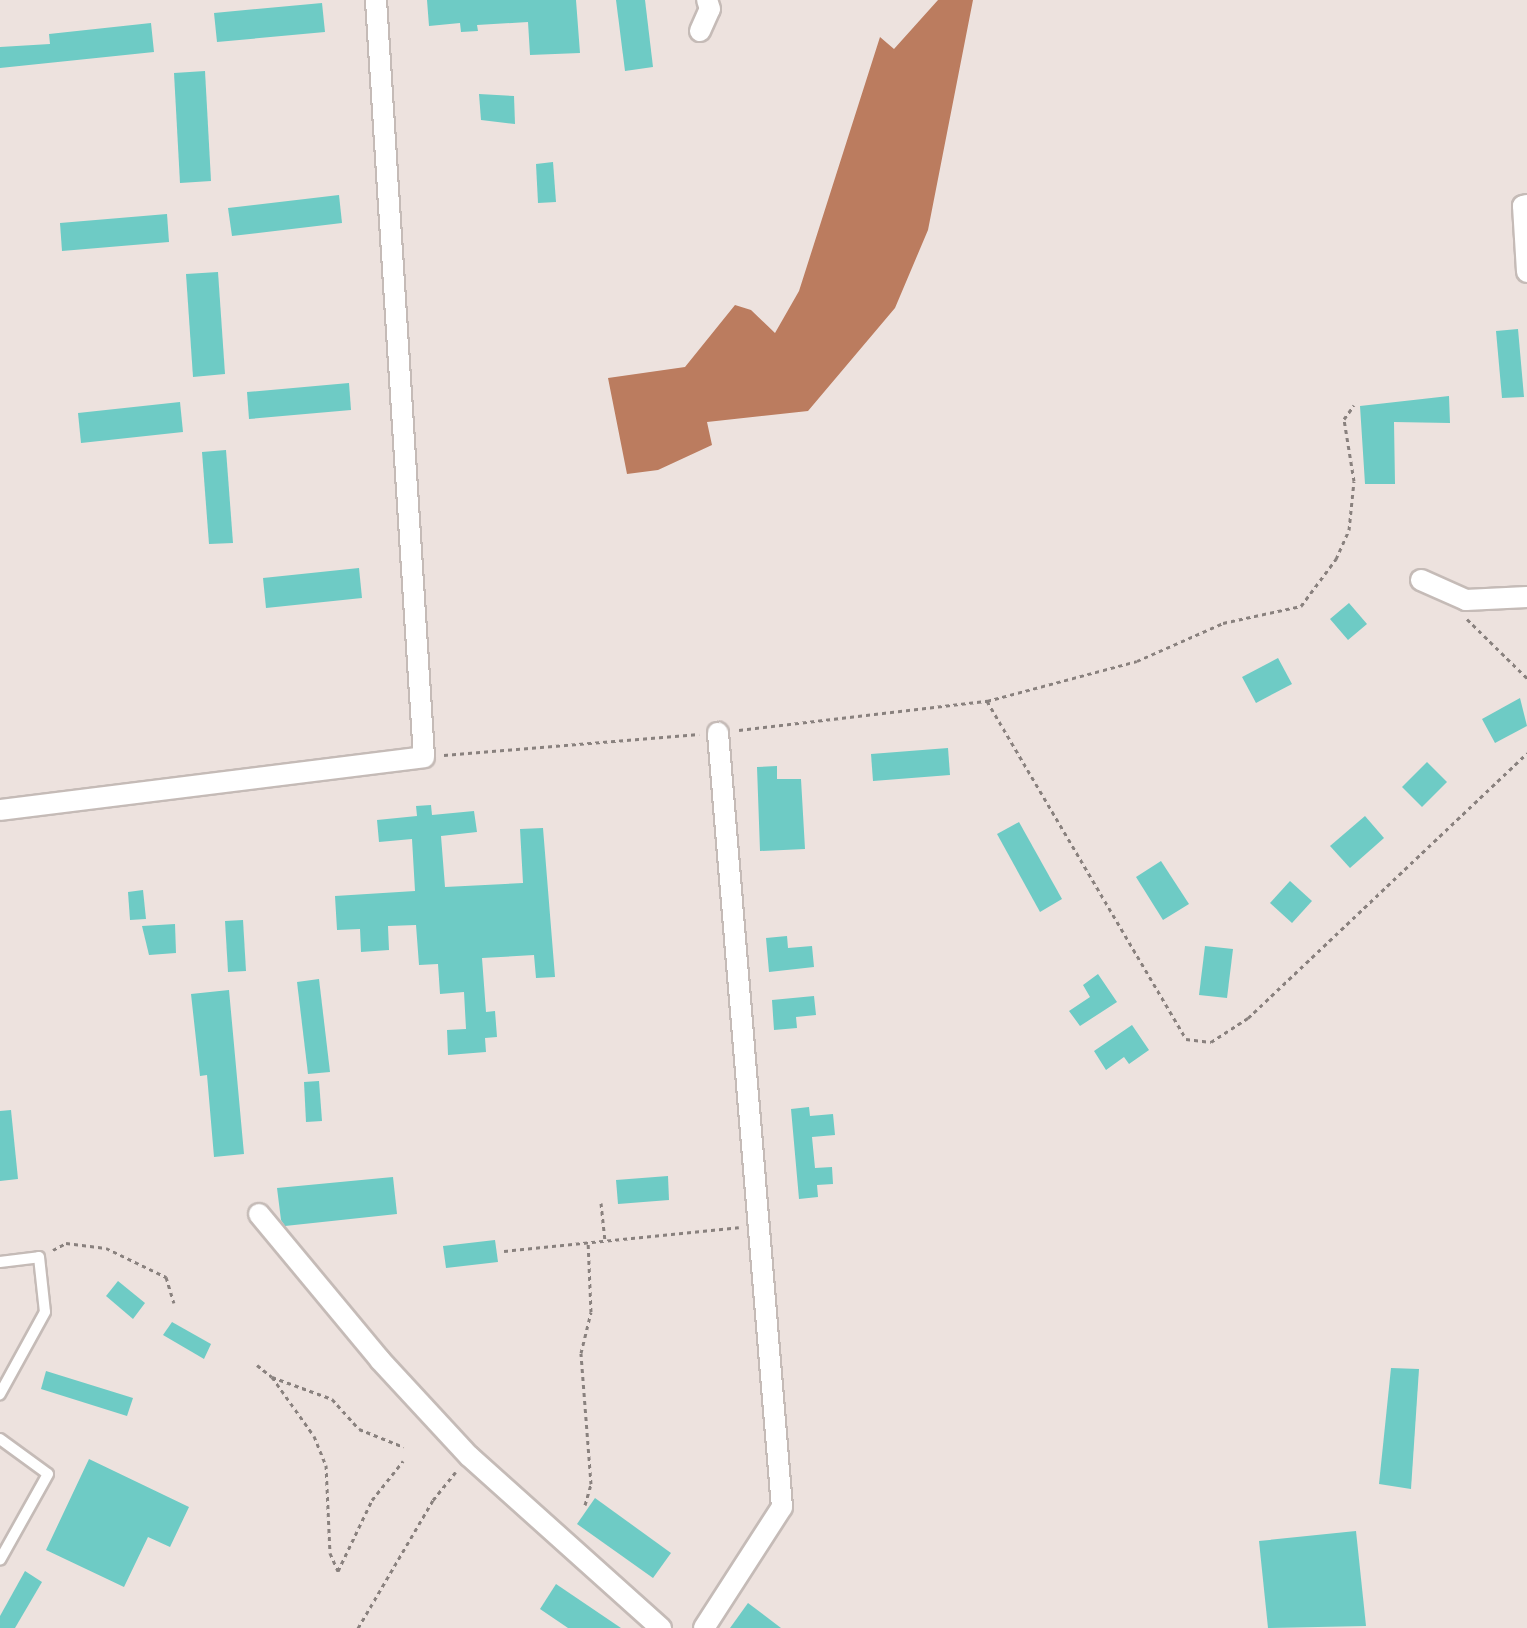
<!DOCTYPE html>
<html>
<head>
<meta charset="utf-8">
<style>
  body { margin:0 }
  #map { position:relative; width:1527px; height:1628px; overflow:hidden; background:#ede2de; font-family:"Asap Condensed",sans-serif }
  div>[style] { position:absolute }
  .water>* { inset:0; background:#bb7c5f }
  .building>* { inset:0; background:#6ecbc5 }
  .path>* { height:3px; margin-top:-1.5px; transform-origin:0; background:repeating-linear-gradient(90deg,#89817e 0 4px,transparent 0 8px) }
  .roads { filter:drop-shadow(2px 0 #c5bbb7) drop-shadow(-2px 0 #c5bbb7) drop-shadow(0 2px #c5bbb7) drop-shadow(0 -2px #c5bbb7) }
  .service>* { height:10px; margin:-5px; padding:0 5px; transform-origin:5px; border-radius:5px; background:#fff }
  .minor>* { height:20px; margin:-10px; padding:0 10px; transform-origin:10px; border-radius:10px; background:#fff }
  span { translate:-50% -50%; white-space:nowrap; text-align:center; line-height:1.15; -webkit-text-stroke:6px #faf0eb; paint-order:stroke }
</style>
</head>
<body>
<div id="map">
  <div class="water">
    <i style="clip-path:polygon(938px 0,973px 0,928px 230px,895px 308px,808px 411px,707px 422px,712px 445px,658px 470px,627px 474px,608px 378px,685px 367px,735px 305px,751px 310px,775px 333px,799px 291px,880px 37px,894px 49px)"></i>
  </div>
  <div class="building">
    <i style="clip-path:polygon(427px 0,576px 0,580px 53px,530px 55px,528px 22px,477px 25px,478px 31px,461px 32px,460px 23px,429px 26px)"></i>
    <i style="clip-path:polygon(616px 0,645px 0,653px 67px,625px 71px)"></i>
    <i style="clip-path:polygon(322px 3px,325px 32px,217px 42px,214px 13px)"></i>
    <i style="clip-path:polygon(151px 23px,154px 52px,0 68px,0 47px,50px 44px,49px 34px)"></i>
    <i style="clip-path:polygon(205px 71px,211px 181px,180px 183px,174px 73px)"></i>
    <i style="clip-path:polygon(479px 94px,514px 96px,515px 124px,481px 120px)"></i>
    <i style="clip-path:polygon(553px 162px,556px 202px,538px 203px,536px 164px)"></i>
    <i style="clip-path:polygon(339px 195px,342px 223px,232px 236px,228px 208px)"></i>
    <i style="clip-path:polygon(167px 214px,169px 242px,62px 251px,60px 223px)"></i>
    <i style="clip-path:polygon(218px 272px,225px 374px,193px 377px,186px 274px)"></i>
    <i style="clip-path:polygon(1518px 329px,1524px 397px,1502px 398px,1496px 331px)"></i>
    <i style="clip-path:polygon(349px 383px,351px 410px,249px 419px,247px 392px)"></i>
    <i style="clip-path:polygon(1449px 396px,1450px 423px,1394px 422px,1395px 484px,1365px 484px,1360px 406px)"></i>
    <i style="clip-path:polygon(180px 402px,183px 432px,81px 443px,78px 413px)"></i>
    <i style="clip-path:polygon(226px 450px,233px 543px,209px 544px,202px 452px)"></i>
    <i style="clip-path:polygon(359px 568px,362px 598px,266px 608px,263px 578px)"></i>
    <i style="clip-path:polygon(1349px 603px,1367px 624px,1348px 640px,1330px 619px)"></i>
    <i style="clip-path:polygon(1278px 658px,1292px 684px,1256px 703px,1242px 677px)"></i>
    <i style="clip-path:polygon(1520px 698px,1527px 726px,1495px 743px,1482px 719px)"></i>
    <i style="clip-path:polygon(948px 748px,950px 775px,873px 781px,871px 754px)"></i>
    <i style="clip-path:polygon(1427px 762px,1447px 782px,1422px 807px,1402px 787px)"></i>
    <i style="clip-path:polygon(777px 766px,777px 779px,801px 779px,805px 849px,760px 851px,757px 767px)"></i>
    <i style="clip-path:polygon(431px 805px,432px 815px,474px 811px,477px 832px,441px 836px,445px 887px,523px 883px,520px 829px,543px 828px,555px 977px,536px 978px,534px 955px,482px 958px,486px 1012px,495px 1011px,497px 1037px,485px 1038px,486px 1052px,448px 1055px,447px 1030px,466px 1029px,464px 992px,440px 994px,438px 964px,419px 965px,416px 925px,388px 926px,389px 950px,361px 952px,360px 929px,337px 930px,335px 896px,415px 891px,412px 839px,379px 842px,377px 820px,417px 816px,416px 806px)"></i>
    <i style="clip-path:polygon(1365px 816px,1384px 838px,1350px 868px,1330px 846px)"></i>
    <i style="clip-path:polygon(1019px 822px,1062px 899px,1040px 912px,997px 834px)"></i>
    <i style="clip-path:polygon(1161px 861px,1189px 904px,1163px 920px,1136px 877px)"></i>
    <i style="clip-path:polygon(1290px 881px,1312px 901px,1292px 923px,1270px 903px)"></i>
    <i style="clip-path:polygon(143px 890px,146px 919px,130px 920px,128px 892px)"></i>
    <i style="clip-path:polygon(243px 920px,246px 971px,228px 972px,225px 921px)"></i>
    <i style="clip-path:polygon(175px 924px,176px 953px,149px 955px,142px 926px)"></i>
    <i style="clip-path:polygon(787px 936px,788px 948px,812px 946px,814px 967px,769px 972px,766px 938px)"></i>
    <i style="clip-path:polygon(1205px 946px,1233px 949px,1227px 998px,1199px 995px)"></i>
    <i style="clip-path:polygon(1098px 974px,1117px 1002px,1080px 1026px,1069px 1011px,1090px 997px,1083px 985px)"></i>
    <i style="clip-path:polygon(319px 979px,330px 1072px,308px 1074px,297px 982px)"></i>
    <i style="clip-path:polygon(229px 990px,244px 1154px,214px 1157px,207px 1075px,200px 1076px,191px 994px)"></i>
    <i style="clip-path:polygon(814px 996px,816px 1015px,796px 1017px,797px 1028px,774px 1030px,772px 1000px)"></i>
    <i style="clip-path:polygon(1132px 1025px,1149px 1050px,1129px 1064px,1124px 1057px,1106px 1070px,1094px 1051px)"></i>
    <i style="clip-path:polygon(319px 1081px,322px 1121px,306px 1122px,304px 1082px)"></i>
    <i style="clip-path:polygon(809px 1107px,810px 1116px,833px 1114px,835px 1135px,812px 1137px,815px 1168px,832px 1167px,833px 1184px,817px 1185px,818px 1197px,799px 1199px,791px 1109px)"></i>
    <i style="clip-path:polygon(11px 1110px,18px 1179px,0 1181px,0 1111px)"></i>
    <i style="clip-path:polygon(668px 1176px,669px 1200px,618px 1204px,616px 1180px)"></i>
    <i style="clip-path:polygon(393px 1177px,397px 1214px,285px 1226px,281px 1220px,277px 1188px)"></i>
    <i style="clip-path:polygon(495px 1240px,498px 1262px,446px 1268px,443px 1246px)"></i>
    <i style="clip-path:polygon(118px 1281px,145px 1303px,133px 1319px,106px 1296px)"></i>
    <i style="clip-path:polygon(172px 1322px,211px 1344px,204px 1359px,163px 1335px)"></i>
    <i style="clip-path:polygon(1391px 1368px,1419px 1369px,1411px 1489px,1379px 1484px)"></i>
    <i style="clip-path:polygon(46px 1371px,133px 1398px,127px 1416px,41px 1389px)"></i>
    <i style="clip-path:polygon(89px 1459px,189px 1507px,170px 1547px,148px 1537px,124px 1587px,46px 1550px)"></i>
    <i style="clip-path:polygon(595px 1498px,671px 1553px,653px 1578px,577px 1524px)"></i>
    <i style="clip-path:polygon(1356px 1531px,1366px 1626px,1268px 1628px,1259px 1541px)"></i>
    <i style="clip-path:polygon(25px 1571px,42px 1582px,15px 1628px,0 1628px,0 1616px)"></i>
    <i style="clip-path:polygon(556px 1584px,621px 1628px,568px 1628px,540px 1609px)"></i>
    <i style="clip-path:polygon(748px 1603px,781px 1628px,730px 1628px)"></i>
  </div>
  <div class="path">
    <i style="left:1467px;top:619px;width:84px;rotate:44.5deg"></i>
    <i style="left:987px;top:701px;width:155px;rotate:-14.9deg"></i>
    <i style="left:1137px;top:661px;width:94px;rotate:-23.8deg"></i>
    <i style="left:1223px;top:623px;width:80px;rotate:-12.3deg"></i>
    <i style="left:1301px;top:606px;width:59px;rotate:-53.3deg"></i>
    <i style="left:1336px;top:559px;width:32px;rotate:-66deg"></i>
    <i style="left:1349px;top:530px;width:49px;rotate:-84.2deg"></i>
    <i style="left:1354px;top:481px;width:63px;rotate:-99.2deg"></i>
    <i style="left:1344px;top:419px;width:17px;rotate:-54deg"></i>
    <i style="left:739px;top:730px;width:250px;rotate:-6.7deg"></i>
    <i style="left:987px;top:701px;width:392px;rotate:59.5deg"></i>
    <i style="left:1186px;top:1039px;width:25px;rotate:7deg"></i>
    <i style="left:1211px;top:1042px;width:44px;rotate:-33deg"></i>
    <i style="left:1248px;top:1018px;width:385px;rotate:-43.5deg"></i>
    <i style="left:444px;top:755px;width:256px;rotate:-4.7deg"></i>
    <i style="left:601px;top:1203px;width:36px;rotate:84deg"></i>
    <i style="left:53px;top:1250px;width:15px;rotate:-28deg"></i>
    <i style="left:66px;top:1243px;width:40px;rotate:7.1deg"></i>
    <i style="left:106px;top:1248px;width:67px;rotate:25.8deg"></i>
    <i style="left:166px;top:1277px;width:27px;rotate:73deg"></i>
    <i style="left:504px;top:1251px;width:236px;rotate:-5.8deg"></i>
    <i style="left:257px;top:1365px;width:19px;rotate:39deg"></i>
    <i style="left:272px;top:1377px;width:72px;rotate:54.6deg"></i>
    <i style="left:314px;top:1436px;width:31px;rotate:68deg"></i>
    <i style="left:326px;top:1465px;width:88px;rotate:87.4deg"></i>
    <i style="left:330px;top:1553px;width:20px;rotate:66deg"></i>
    <i style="left:272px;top:1377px;width:64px;rotate:20.1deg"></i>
    <i style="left:332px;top:1399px;width:40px;rotate:48deg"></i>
    <i style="left:359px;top:1429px;width:48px;rotate:21.8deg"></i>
    <i style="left:585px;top:1505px;width:22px;rotate:-74deg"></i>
    <i style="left:591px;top:1484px;width:131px;rotate:-94.4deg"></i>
    <i style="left:581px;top:1353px;width:42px;rotate:-76.3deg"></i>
    <i style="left:591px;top:1312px;width:71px;rotate:-92.4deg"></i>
    <i style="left:338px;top:1571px;width:79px;rotate:-64.4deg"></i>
    <i style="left:372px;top:1500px;width:50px;rotate:-51.5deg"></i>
    <i style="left:358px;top:1628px;width:148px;rotate:-59.6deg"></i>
    <i style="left:433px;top:1500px;width:36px;rotate:-51deg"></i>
  </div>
  <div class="roads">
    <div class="service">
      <i style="left:0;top:1262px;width:39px;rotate:-7deg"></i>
      <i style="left:39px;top:1257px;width:55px;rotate:83.8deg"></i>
      <i style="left:45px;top:1312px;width:94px;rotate:118.8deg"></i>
      <i style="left:0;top:1439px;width:59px;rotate:36.1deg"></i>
      <i style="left:48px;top:1474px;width:98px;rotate:119.2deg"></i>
    </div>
    <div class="minor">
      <i style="left:700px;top:31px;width:24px;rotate:-66deg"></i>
      <i style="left:710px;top:9px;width:9px;rotate:-108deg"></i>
      <i style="left:1527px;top:205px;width:4px;rotate:166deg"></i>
      <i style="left:1523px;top:206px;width:66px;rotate:86.5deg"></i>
      <i style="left:1421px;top:580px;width:49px;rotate:24deg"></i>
      <i style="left:1466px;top:600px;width:61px;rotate:-2.8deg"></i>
      <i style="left:0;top:810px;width:427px;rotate:-7.1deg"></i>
      <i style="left:424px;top:757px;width:759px;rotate:-93.63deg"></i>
      <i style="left:259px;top:1214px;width:190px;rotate:50.3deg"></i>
      <i style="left:380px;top:1360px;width:131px;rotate:47.2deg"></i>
      <i style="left:469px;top:1456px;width:258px;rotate:41.9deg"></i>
      <i style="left:704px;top:1628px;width:144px;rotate:-57.2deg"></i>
      <i style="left:782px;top:1507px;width:777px;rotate:-94.73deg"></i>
    </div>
  </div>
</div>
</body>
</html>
